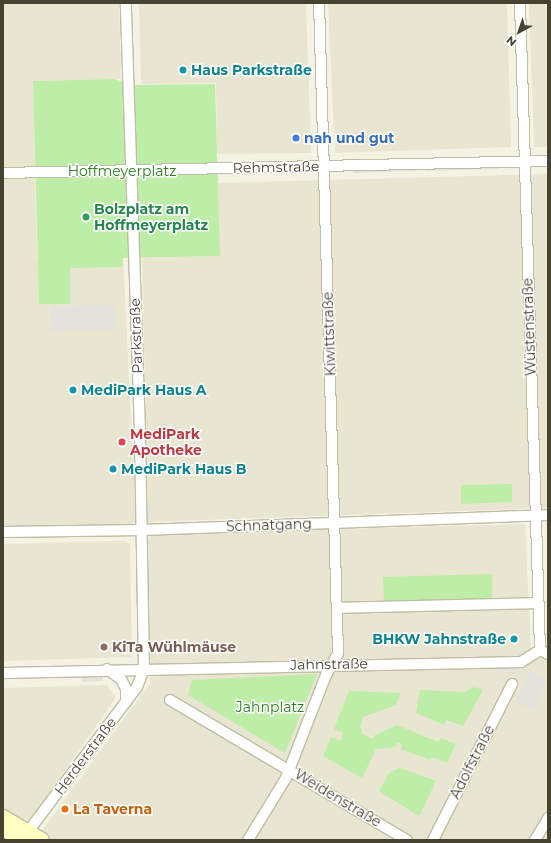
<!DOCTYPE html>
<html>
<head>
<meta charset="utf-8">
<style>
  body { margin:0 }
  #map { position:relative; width:551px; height:843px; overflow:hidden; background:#f4f3e3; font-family:Montserrat,sans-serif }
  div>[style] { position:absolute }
  .residential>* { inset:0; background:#e8e6d1 }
  .green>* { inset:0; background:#bdeda7 }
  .parking>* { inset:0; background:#e4e2dc }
  .roads { filter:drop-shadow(1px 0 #c0bda5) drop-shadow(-1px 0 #c0bda5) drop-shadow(0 1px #c0bda5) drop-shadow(0 -1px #c0bda5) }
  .minor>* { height:10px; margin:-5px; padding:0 5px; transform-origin:5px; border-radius:5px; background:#fff }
  .secondary>* { height:14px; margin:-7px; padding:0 7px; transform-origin:7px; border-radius:7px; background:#ffffc2 }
  .dots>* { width:11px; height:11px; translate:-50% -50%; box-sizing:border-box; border:2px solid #fff; border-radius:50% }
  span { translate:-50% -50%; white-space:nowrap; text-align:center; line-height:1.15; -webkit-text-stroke:3px #fff; paint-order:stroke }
  .culture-label { font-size:14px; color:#0d838f; font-weight:700 }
  .left { translate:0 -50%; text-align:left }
  .right { translate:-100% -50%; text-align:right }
  .shop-label { font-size:14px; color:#366cbe; font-weight:700 }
  .street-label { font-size:14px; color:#464333 }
  .park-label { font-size:14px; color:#2d7e20 }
  .leisure-label { font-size:14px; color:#27864d; font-weight:700 }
  .health-label { font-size:14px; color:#be3a42; font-weight:700 }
  .education-label { font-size:14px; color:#785e54; font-weight:700 }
  .food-label { font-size:14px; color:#c56008; font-weight:700 }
  .frame { position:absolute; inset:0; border:4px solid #464333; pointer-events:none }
  .north { position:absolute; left:499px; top:12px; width:40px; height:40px; -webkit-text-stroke:3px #fff; paint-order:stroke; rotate:220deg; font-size:11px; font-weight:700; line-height:16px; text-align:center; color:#464333 }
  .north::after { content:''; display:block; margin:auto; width:14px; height:18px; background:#464333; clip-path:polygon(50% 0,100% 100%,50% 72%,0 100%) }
</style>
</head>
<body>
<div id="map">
  <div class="residential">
    <i style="clip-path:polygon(3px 3px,119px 3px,121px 79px,33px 81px,35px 167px,3px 168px)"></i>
    <i style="clip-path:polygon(139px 3px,306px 3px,311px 153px,217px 154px,216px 83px,141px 84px)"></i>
    <i style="clip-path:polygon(328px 3px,507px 3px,511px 147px,335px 153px)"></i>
    <i style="clip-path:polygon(529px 3px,548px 3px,548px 147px,534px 147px)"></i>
    <i style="clip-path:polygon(548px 174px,548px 508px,148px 522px,142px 258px,219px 256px,218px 183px)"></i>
    <i style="clip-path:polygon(35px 176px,37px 260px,123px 258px,136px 520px,130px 526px,3px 526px,3px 177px)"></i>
    <i style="clip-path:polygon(525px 524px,531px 650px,548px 660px,548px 840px,35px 840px,150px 683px,148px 540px,152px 534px)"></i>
    <i style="clip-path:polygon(125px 541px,130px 544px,132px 657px,3px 661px,3px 544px)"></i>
    <i style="clip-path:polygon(107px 685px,116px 698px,16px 840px,3px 840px,3px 688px)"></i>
  </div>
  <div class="green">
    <i style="clip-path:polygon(114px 79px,133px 85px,215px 84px,220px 256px,123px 258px,122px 267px,70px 268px,70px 304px,39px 304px,33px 81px)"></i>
    <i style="clip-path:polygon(512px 484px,512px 502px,461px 504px,461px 485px)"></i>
    <i style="clip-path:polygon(492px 574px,492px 600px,384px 603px,383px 577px)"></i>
    <i style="clip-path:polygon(317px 674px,285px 753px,188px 695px,192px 680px)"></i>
    <i style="clip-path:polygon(474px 687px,483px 690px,463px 726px,446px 720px,444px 725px,416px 713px,420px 690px,465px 692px)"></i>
    <i style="clip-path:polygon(349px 691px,401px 693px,396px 705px,363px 717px,360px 726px,363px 734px,373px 739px,375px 735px,397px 725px,438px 742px,441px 738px,456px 744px,447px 763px,432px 757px,430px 760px,401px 749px,402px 744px,397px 742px,395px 747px,376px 749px,362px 778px,323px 756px,331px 737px,341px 741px,343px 733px,334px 729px)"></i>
    <i style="clip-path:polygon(400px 768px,436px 781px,419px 816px,379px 791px,389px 773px)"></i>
  </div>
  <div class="parking">
    <i style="clip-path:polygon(498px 166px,498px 169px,426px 171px,426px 168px)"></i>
    <i style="clip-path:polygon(416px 168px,416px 171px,353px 173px,353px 170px)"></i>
    <i style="clip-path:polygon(115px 305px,116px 330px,51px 331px,50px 306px)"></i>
    <i style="clip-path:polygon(497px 665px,515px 665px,521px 668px,518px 675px,497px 672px)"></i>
    <i style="clip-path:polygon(531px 670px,545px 677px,542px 684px,545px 686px,533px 710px,515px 702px)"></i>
    <i style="clip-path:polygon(81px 676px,103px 676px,103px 681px,82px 682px)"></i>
  </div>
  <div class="roads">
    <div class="minor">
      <i style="left:520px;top:3px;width:647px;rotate:88.23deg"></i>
      <i style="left:3px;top:173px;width:545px;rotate:-1.26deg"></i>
      <i style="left:3px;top:532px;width:139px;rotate:-0.8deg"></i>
      <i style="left:142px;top:530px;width:406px;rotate:-2.1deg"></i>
      <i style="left:337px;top:608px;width:200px;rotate:-1.4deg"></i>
      <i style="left:107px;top:669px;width:17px;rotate:36deg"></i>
      <i style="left:121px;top:679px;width:11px;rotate:63deg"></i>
      <i style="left:126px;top:689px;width:13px;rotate:90deg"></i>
      <i style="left:3px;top:673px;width:518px;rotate:-1.22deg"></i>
      <i style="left:521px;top:662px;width:22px;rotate:-32deg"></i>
      <i style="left:540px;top:650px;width:9px;rotate:27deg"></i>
      <i style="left:170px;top:700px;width:275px;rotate:30.6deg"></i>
      <i style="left:24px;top:837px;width:188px;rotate:-53deg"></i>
      <i style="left:137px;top:687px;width:19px;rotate:-69deg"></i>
      <i style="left:144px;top:669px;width:237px;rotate:-91deg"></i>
      <i style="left:140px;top:432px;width:429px;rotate:-91.9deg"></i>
      <i style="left:248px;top:840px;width:73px;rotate:-58.5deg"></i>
      <i style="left:286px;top:778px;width:110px;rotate:-68.8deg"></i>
      <i style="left:326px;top:675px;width:25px;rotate:-61deg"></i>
      <i style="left:338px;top:653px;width:650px;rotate:-91.67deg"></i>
      <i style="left:433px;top:840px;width:175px;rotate:-63.1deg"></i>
      <i style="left:535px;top:840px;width:26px;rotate:-59deg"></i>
    </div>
    <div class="secondary">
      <i style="left:3px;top:817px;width:45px;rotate:30.5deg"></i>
      <i style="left:3px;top:829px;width:22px;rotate:30deg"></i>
    </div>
  </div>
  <div class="dots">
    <i style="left:183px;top:70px;background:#0f9aa8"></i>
    <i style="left:296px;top:138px;background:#3f7fe0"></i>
    <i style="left:86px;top:217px;background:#2e9e5b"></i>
    <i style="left:73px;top:390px;background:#0f9aa8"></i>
    <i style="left:122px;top:442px;background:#e0444e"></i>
    <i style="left:113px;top:469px;background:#0f9aa8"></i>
    <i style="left:514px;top:639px;background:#0f9aa8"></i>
    <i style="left:104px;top:647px;background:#8d6e63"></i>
    <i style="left:65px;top:809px;background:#e8710a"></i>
  </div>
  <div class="culture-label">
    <span class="left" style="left:191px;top:70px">Haus Parkstraße</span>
    <span class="left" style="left:81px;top:390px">MediPark Haus A</span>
    <span class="left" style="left:121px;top:469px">MediPark Haus B</span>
    <span class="right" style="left:506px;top:639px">BHKW Jahnstraße</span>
  </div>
  <div class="shop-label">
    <span class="left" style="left:304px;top:138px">nah und gut</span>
  </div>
  <div class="street-label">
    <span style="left:276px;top:167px;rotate:-1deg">Rehmstraße</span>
    <span style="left:529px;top:327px;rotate:-92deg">Wüstenstraße</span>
    <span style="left:329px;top:334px;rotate:-92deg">Kiwittstraße</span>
    <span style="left:136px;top:336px;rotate:-92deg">Parkstraße</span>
    <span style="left:269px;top:525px;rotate:-2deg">Schnatgang</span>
    <span style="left:329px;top:664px;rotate:-1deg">Jahnstraße</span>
    <span style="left:85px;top:756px;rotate:-53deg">Herderstraße</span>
    <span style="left:472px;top:762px;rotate:-63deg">Adolfstraße</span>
    <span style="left:338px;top:798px;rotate:31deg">Weidenstraße</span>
  </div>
  <div class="park-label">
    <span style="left:122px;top:171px">Hoffmeyerplatz</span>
    <span style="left:270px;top:707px">Jahnplatz</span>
  </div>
  <div class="leisure-label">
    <span class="left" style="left:94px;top:217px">Bolzplatz am<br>Hoffmeyerplatz</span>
  </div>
  <div class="health-label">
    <span class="left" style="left:130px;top:442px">MediPark<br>Apotheke</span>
  </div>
  <div class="education-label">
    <span class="left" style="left:112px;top:647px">KiTa Wühlmäuse</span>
  </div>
  <div class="food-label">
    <span class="left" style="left:73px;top:809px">La Taverna</span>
  </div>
  <div class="frame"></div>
  <div class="north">N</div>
</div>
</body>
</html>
